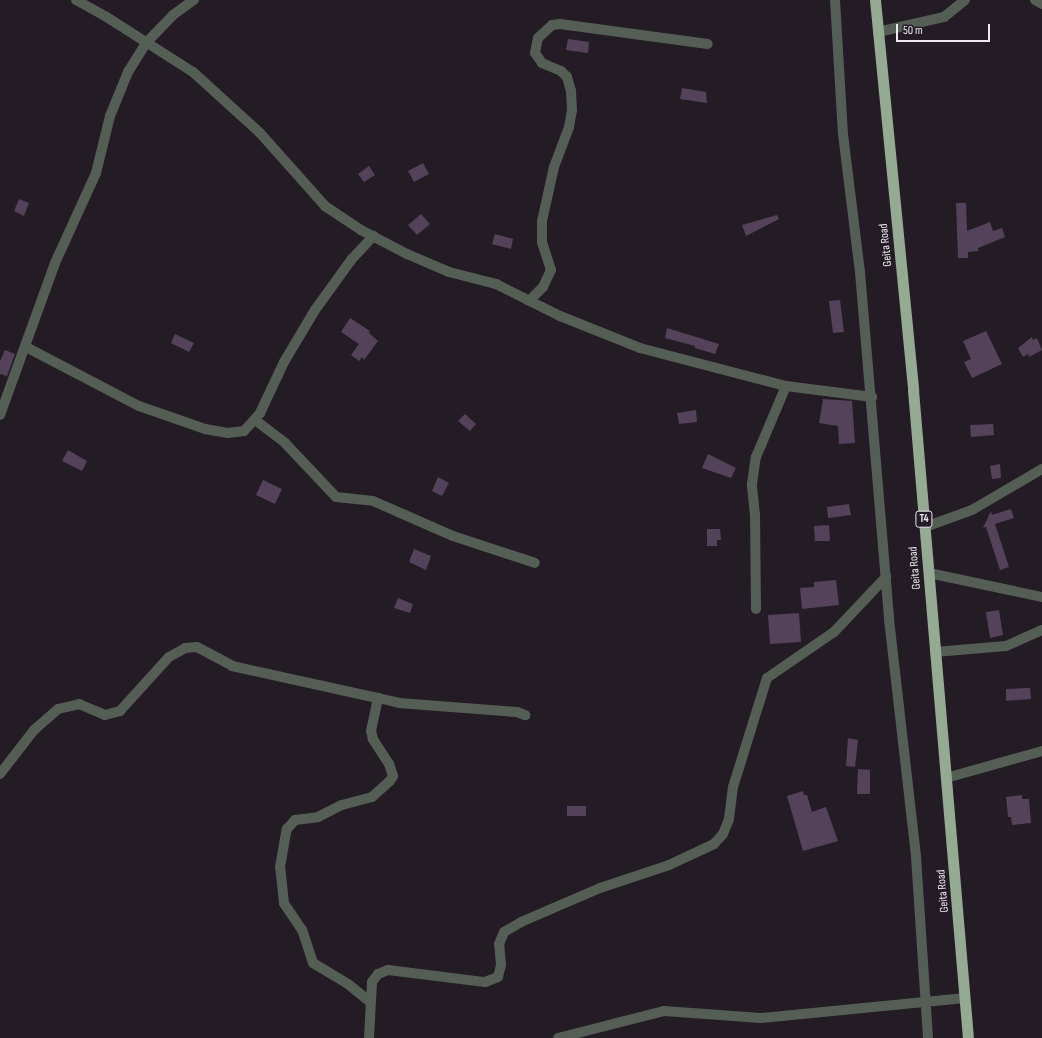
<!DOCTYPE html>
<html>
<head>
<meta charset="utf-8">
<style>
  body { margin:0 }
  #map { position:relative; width:1042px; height:1038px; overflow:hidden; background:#231c25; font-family:"Sofia Sans Condensed",sans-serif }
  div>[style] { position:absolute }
  .building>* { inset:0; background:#534259 }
  .minor>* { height:10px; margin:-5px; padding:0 5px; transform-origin:5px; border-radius:5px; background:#555e54 }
  .trunk>* { height:11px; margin:-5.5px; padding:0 5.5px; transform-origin:5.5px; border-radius:5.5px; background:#94aa92 }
  span { translate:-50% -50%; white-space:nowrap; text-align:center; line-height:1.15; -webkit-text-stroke:3.5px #231c25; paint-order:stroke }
  .shield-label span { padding:1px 3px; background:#231c25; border:1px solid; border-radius:3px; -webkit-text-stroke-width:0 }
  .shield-label { font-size:11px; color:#eee9f0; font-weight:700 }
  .street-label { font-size:12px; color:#eee9f0 }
  .scale { position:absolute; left:896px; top:24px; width:94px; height:18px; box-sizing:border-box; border:2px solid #eee9f0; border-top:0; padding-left:5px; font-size:12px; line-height:14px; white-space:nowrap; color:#eee9f0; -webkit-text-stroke:3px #231c25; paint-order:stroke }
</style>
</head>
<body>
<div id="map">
  <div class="building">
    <i style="clip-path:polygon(568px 39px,589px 42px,588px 53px,566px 50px)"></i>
    <i style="clip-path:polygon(682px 88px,706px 92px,707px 103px,680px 99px)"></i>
    <i style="clip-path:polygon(423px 163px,429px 174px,414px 182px,408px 171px)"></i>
    <i style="clip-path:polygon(369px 166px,375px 175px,364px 182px,358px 174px)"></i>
    <i style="clip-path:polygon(19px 199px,29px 203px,24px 216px,14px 211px)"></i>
    <i style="clip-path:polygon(956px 203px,966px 203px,967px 231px,990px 222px,993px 231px,1002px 228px,1005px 237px,978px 248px,978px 251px,968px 252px,968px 258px,958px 258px)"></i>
    <i style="clip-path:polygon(421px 214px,430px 224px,417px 235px,408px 225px)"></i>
    <i style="clip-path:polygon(777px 215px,779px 219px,746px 236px,742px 225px)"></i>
    <i style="clip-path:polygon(495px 234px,513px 239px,511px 249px,492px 244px)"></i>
    <i style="clip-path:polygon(840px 300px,844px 332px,833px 333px,829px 301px)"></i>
    <i style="clip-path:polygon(350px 318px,370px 331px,369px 333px,378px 341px,364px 360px,362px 357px,359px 361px,351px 355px,359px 344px,341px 332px)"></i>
    <i style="clip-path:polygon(667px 328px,719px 344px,715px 354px,695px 348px,695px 346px,665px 338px)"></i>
    <i style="clip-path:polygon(986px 331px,1002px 364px,972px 378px,964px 362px,971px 359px,963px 341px)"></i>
    <i style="clip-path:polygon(175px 334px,194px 343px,189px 352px,171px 343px)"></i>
    <i style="clip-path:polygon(1032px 337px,1033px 340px,1037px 338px,1042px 350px,1029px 357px,1028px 354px,1023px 357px,1018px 348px)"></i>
    <i style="clip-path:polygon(5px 350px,15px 354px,7px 376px,0 374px,0 361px)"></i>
    <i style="clip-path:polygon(823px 399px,852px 401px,855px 443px,839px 444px,838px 426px,819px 423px)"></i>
    <i style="clip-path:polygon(696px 410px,697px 422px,679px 424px,677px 413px)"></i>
    <i style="clip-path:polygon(465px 414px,476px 424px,470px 431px,458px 421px)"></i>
    <i style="clip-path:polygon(993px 424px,994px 435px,971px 437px,970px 425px)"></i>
    <i style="clip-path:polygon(68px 450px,87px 461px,82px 471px,62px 461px)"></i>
    <i style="clip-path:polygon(708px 454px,736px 468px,731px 478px,702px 468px)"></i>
    <i style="clip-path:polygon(1000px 464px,1001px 478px,992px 479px,990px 466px)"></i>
    <i style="clip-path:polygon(438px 477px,449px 483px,442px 496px,432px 491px)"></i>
    <i style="clip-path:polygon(263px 480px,282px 489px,275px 504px,256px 495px)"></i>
    <i style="clip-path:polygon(849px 504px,851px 515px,828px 518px,827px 507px)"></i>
    <i style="clip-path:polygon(1011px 509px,1014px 518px,995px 524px,1009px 567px,1000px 570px,986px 527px,983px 528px,991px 511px,992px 515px)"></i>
    <i style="clip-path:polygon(829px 525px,830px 541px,815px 541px,814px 526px)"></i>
    <i style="clip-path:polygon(707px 529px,720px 529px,721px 540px,717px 540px,717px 546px,707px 546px)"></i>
    <i style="clip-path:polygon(414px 549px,431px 556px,426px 570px,409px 562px)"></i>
    <i style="clip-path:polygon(836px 580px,839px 605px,802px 609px,800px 588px,814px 587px,814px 582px)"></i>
    <i style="clip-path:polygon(398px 598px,413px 604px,410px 613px,394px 608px)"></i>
    <i style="clip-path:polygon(999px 610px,1003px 635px,990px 638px,986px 612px)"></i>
    <i style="clip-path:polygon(799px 613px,801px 642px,770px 644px,768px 615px)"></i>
    <i style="clip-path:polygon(1030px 688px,1031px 699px,1006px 701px,1006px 689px)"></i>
    <i style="clip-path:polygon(848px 738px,858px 740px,855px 767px,846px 766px)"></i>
    <i style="clip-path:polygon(858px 769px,870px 770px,870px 794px,857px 794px)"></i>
    <i style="clip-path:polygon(803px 791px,804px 795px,807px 795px,812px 812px,826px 807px,838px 841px,803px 851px,787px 796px)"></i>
    <i style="clip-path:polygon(1022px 795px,1022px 799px,1029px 799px,1031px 823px,1012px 825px,1011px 817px,1008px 817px,1006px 797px)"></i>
    <i style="clip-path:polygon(567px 806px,586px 806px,586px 816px,567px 816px)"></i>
  </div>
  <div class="minor">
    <i style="left:76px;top:0;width:33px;rotate:29deg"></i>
    <i style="left:105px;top:16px;width:104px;rotate:32.5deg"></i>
    <i style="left:193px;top:72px;width:91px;rotate:42.3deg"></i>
    <i style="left:260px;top:133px;width:98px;rotate:48.3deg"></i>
    <i style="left:325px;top:206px;width:43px;rotate:33.7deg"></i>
    <i style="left:361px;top:230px;width:52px;rotate:27.6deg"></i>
    <i style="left:407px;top:254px;width:46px;rotate:23.2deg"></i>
    <i style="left:449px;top:272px;width:49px;rotate:14.3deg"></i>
    <i style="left:496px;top:284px;width:72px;rotate:26.6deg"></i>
    <i style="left:560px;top:316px;width:86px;rotate:21.8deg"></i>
    <i style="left:640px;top:348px;width:151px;rotate:14.6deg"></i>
    <i style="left:786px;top:386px;width:87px;rotate:7.3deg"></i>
    <i style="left:835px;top:0;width:134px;rotate:86.6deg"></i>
    <i style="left:843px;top:134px;width:139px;rotate:83deg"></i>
    <i style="left:860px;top:272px;width:348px;rotate:85.2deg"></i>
    <i style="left:889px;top:619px;width:240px;rotate:83.5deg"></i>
    <i style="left:916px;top:857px;width:181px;rotate:86.2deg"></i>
    <i style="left:1035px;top:0;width:8px;rotate:30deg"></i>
    <i style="left:878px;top:32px;width:68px;rotate:-12.8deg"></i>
    <i style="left:944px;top:17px;width:27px;rotate:-39deg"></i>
    <i style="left:529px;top:301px;width:20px;rotate:-45deg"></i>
    <i style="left:543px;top:287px;width:19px;rotate:-65deg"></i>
    <i style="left:551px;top:270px;width:29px;rotate:-108deg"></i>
    <i style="left:542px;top:242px;width:21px;rotate:-90deg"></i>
    <i style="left:542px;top:221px;width:55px;rotate:-77.5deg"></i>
    <i style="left:554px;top:167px;width:43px;rotate:-69.4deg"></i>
    <i style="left:569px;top:127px;width:17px;rotate:-80deg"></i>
    <i style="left:572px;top:110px;width:19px;rotate:-93deg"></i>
    <i style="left:571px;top:91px;width:15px;rotate:-106deg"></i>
    <i style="left:567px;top:77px;width:8px;rotate:-135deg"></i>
    <i style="left:561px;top:71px;width:21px;rotate:-157deg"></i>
    <i style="left:542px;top:63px;width:12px;rotate:-125deg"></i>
    <i style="left:535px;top:53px;width:15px;rotate:-79deg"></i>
    <i style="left:538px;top:38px;width:19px;rotate:-43deg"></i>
    <i style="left:552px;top:25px;width:8px;rotate:-7deg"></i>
    <i style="left:560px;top:24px;width:149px;rotate:7.7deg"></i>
    <i style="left:26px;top:347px;width:127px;rotate:27.6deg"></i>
    <i style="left:139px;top:406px;width:70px;rotate:19.2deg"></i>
    <i style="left:205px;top:429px;width:23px;rotate:10deg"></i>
    <i style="left:228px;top:433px;width:16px;rotate:-7deg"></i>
    <i style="left:244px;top:431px;width:24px;rotate:-48deg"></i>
    <i style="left:260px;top:413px;width:56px;rotate:-64.8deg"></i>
    <i style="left:284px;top:362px;width:61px;rotate:-59.2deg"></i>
    <i style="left:315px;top:310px;width:62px;rotate:-54.2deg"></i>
    <i style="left:351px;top:260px;width:33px;rotate:-47deg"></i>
    <i style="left:0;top:415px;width:162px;rotate:-70.1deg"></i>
    <i style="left:55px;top:263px;width:99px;rotate:-65.5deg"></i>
    <i style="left:96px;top:173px;width:59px;rotate:-76.2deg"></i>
    <i style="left:110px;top:116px;width:48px;rotate:-67.8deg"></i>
    <i style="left:128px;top:72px;width:34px;rotate:-58deg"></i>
    <i style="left:146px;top:43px;width:39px;rotate:-46deg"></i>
    <i style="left:173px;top:15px;width:26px;rotate:-36deg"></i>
    <i style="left:255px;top:420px;width:38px;rotate:37deg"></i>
    <i style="left:285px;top:443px;width:74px;rotate:46.6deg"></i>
    <i style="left:336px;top:497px;width:37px;rotate:6deg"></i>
    <i style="left:373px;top:501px;width:87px;rotate:23.6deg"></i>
    <i style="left:453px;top:536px;width:86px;rotate:18.2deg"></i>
    <i style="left:925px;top:527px;width:50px;rotate:-19.9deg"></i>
    <i style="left:972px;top:510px;width:81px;rotate:-30.4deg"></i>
    <i style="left:929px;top:573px;width:116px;rotate:12deg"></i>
    <i style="left:756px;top:609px;width:94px;rotate:-90.6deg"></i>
    <i style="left:755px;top:515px;width:31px;rotate:-96deg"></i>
    <i style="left:752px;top:484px;width:27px;rotate:-82deg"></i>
    <i style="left:756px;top:457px;width:77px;rotate:-67.1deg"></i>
    <i style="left:935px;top:652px;width:71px;rotate:-4.8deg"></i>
    <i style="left:1006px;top:646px;width:39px;rotate:-24deg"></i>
    <i style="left:0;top:774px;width:56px;rotate:-52.3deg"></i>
    <i style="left:34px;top:730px;width:32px;rotate:-41deg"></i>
    <i style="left:58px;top:709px;width:22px;rotate:-13deg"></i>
    <i style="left:79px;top:704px;width:28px;rotate:23deg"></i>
    <i style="left:105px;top:715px;width:16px;rotate:-15deg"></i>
    <i style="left:120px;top:711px;width:73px;rotate:-47.8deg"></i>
    <i style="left:169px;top:657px;width:18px;rotate:-29deg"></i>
    <i style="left:185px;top:648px;width:12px;rotate:-5deg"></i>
    <i style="left:197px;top:647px;width:40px;rotate:28deg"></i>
    <i style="left:232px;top:666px;width:149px;rotate:12.4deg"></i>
    <i style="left:378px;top:698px;width:22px;rotate:13deg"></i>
    <i style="left:399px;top:703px;width:118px;rotate:4.4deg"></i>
    <i style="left:517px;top:712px;width:9px;rotate:21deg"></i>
    <i style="left:946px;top:778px;width:100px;rotate:-15.7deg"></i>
    <i style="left:369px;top:1001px;width:27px;rotate:-141deg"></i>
    <i style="left:348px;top:984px;width:41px;rotate:-149deg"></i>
    <i style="left:313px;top:963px;width:35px;rotate:-108deg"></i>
    <i style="left:302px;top:930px;width:32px;rotate:-124deg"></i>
    <i style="left:284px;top:903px;width:36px;rotate:-96deg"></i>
    <i style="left:280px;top:867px;width:39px;rotate:-80deg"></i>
    <i style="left:287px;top:829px;width:12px;rotate:-48deg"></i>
    <i style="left:295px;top:820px;width:23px;rotate:-7deg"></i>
    <i style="left:318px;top:817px;width:27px;rotate:-27deg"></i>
    <i style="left:342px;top:805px;width:31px;rotate:-15deg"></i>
    <i style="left:372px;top:797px;width:24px;rotate:-42deg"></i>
    <i style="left:390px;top:781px;width:6px;rotate:-59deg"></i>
    <i style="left:393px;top:776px;width:13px;rotate:-108deg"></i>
    <i style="left:389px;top:764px;width:30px;rotate:-123deg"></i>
    <i style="left:373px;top:739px;width:8px;rotate:-104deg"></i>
    <i style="left:371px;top:731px;width:34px;rotate:-78deg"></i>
    <i style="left:369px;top:1038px;width:56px;rotate:-86.9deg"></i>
    <i style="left:372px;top:982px;width:10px;rotate:-53deg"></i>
    <i style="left:378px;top:974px;width:11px;rotate:-22deg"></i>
    <i style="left:388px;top:970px;width:98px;rotate:7.1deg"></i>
    <i style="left:485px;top:982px;width:14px;rotate:-21deg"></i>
    <i style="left:498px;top:977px;width:12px;rotate:-76deg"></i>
    <i style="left:501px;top:965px;width:21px;rotate:-95deg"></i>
    <i style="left:499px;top:944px;width:13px;rotate:-67deg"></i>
    <i style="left:504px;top:932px;width:20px;rotate:-30deg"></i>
    <i style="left:521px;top:922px;width:86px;rotate:-23.3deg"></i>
    <i style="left:600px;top:888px;width:73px;rotate:-18.4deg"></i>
    <i style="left:669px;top:865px;width:50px;rotate:-25deg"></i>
    <i style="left:714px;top:844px;width:13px;rotate:-48deg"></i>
    <i style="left:723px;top:834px;width:16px;rotate:-68deg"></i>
    <i style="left:729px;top:819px;width:32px;rotate:-83deg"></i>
    <i style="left:733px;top:787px;width:114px;rotate:-72.7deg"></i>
    <i style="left:767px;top:678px;width:81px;rotate:-34.5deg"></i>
    <i style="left:834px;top:632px;width:76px;rotate:-46.6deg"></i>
    <i style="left:558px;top:1038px;width:109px;rotate:-14.3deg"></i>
    <i style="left:664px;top:1011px;width:97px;rotate:4.1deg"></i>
    <i style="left:761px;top:1018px;width:205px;rotate:-5.6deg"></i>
  </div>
  <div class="trunk">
    <i style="left:875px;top:0;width:392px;rotate:84.4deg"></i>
    <i style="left:913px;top:390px;width:650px;rotate:85.15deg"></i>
  </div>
  <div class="shield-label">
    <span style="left:924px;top:519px">T4</span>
  </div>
  <div class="street-label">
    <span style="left:886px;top:245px;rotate:-96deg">Geita Road</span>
    <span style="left:915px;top:568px;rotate:-95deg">Geita Road</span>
    <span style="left:943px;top:891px;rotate:-95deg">Geita Road</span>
  </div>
  <div class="scale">50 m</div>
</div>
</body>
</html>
